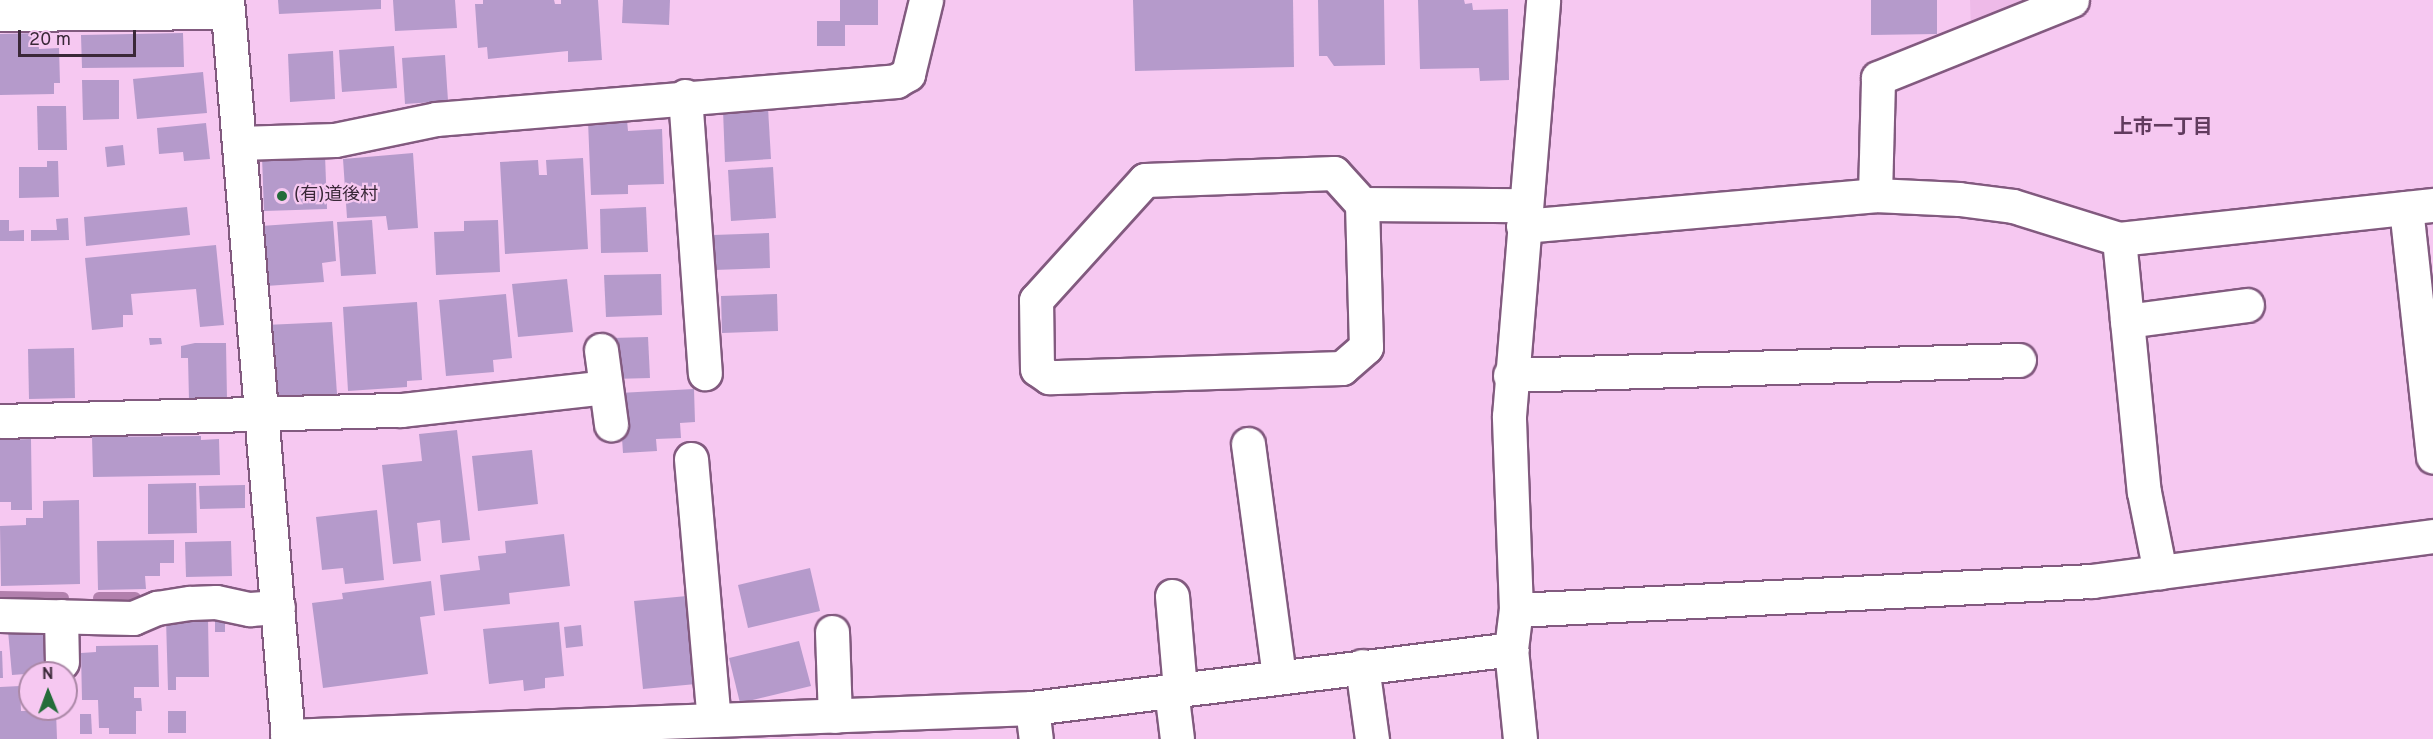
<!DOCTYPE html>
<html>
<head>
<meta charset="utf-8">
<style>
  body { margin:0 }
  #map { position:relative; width:2433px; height:739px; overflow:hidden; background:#f6c8f1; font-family:Overpass,"Noto Sans JP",sans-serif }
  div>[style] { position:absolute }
  .built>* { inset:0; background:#eebae8 }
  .stream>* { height:12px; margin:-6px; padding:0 6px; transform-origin:6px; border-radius:6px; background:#b280ad }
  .building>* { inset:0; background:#b59acb }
  .roads { filter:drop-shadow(2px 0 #825a7f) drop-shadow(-2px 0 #825a7f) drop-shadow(0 2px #825a7f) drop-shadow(0 -2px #825a7f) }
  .street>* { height:33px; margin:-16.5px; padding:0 16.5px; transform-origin:16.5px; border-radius:16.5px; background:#fff }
  .dots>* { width:16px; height:16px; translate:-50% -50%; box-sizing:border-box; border:3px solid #f6c8f1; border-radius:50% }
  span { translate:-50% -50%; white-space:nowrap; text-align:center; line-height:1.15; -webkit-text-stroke:4.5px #f6c8f1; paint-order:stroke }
  .poi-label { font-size:18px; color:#3a2838 }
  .left { translate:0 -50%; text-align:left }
  .neighbourhood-label { font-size:20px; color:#613b5e; font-weight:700 }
  .north { position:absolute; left:18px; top:661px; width:60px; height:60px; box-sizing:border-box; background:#f6c8f1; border:2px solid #ab88a7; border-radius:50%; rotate:359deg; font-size:16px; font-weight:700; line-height:24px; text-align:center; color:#3a2838 }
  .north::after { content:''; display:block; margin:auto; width:21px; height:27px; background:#246c39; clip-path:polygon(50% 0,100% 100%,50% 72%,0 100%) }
  .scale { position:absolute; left:18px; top:30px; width:118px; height:27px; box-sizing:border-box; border:3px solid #3a2838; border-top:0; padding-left:8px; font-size:18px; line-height:21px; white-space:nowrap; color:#3a2838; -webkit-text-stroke:4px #f6c8f1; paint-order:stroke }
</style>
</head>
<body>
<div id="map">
  <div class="built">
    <i style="clip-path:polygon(1970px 0,2025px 0,1971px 28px)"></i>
  </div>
  <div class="stream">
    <i style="left:0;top:597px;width:63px;rotate:0.9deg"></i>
    <i style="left:99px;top:598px;width:36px"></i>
  </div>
  <div class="building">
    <i style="clip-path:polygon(278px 0,381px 0,381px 9px,279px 14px)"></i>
    <i style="clip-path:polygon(393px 0,455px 0,457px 28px,395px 31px)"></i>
    <i style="clip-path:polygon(483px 0,554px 0,555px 4px,561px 4px,561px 0,598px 0,602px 60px,568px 62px,568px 51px,488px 59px,487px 47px,478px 48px,475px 4px,483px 4px)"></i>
    <i style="clip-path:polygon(623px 0,670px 0,669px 25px,622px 23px)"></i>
    <i style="clip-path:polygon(840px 0,878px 0,878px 25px,845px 25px,845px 46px,817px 46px,817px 21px,840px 21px)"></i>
    <i style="clip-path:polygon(1133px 0,1293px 0,1294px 67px,1135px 71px)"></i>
    <i style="clip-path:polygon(1318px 0,1384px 0,1385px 65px,1334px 66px,1327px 56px,1319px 56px)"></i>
    <i style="clip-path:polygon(1418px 0,1464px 0,1465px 4px,1472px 3px,1473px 10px,1508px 9px,1509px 80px,1480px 81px,1479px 68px,1420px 69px)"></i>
    <i style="clip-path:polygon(1871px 0,1937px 0,1937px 34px,1871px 35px)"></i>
    <i style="clip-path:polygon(38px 33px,39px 49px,59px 48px,60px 83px,54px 83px,54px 94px,0 95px,0 34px)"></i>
    <i style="clip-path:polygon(183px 33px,184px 67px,82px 68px,81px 35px)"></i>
    <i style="clip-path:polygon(394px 46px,397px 88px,342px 92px,339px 50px)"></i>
    <i style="clip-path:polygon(333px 51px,335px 99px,290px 102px,288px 54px)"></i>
    <i style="clip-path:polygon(445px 55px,448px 101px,405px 104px,402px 58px)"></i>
    <i style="clip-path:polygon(203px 72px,207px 113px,137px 119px,133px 79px)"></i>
    <i style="clip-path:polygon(82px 80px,119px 80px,119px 119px,83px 120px)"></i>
    <i style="clip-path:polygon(37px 106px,66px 106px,67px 150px,38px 150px)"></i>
    <i style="clip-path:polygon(768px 108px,771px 159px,725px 162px,723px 110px)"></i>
    <i style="clip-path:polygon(627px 120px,628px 131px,662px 129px,664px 184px,628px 185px,628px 194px,591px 195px,588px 121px)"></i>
    <i style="clip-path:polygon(206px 123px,210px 159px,184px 161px,183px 152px,159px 154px,157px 128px)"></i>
    <i style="clip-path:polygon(123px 145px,125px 165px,107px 167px,105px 147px)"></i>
    <i style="clip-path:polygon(413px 153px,418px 228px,388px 230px,386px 216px,347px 218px,343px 159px)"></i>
    <i style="clip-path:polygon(325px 155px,327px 209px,264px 211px,262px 157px)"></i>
    <i style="clip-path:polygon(583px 158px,588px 249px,505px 254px,500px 162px,538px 160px,539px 175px,547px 175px,546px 160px)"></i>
    <i style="clip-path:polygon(47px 161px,58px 161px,59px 197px,19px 198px,19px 167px,47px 167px)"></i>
    <i style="clip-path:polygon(773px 167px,776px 218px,731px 221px,728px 170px)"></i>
    <i style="clip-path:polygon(187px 207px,190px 235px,86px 246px,84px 217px)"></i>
    <i style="clip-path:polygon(646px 207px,648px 252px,601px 253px,600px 209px)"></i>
    <i style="clip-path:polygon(68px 218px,69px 240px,31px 241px,31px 230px,57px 230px,56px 219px)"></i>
    <i style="clip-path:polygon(0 220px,9px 220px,9px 231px,24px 230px,24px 241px,0 241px)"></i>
    <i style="clip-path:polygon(372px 220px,376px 274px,341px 276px,337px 222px)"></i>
    <i style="clip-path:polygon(498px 220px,500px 272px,436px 275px,434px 232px,464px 231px,464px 221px)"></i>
    <i style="clip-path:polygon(333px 221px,336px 261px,322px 263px,324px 282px,266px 286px,261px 226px)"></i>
    <i style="clip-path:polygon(769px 233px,770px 268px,714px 270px,713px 235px)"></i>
    <i style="clip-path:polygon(216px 245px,224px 325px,200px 327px,196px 289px,131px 294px,133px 315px,123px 315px,123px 327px,92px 330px,85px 258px)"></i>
    <i style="clip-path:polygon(661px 274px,662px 315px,606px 317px,604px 275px)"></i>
    <i style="clip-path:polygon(567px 279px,573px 332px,518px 337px,512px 284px)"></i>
    <i style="clip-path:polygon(506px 294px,512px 358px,493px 360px,494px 372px,446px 376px,439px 300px)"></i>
    <i style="clip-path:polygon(777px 294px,778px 331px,722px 333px,721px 296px)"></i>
    <i style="clip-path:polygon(417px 302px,422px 380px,407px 381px,407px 387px,348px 391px,343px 307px)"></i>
    <i style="clip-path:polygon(332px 322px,337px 394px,269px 398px,265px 325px)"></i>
    <i style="clip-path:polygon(648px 337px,650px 378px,613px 379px,612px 338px)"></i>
    <i style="clip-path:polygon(149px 338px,161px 338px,162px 344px,150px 345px)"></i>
    <i style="clip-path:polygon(195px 343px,226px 343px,227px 399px,189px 400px,188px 358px,181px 358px,181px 346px)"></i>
    <i style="clip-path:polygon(74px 348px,75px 398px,29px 399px,28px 349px)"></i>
    <i style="clip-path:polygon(694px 389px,695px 422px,680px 423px,681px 438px,656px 439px,657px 451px,623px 453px,619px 393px)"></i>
    <i style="clip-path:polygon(457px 430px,470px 540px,442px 543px,440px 520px,417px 523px,421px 561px,393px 564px,382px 465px,422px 461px,419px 434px)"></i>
    <i style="clip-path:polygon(201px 436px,201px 440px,219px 439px,220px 475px,93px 477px,92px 437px)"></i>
    <i style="clip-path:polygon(31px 439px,32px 510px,11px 510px,11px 502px,0 502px,0 440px)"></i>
    <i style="clip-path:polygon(532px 450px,538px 504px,478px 511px,472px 456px)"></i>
    <i style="clip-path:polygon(196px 483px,197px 533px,148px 534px,148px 484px)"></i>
    <i style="clip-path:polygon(245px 485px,245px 508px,200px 509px,199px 486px)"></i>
    <i style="clip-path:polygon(79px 500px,80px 584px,1px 586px,0 526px,26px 525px,26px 518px,43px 518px,43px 501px)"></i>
    <i style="clip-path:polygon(377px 510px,384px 580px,345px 584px,343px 568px,322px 570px,316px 517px)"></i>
    <i style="clip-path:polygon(564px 534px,570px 586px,509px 593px,510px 604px,444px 611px,440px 575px,480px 570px,478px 556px,506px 553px,505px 541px)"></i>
    <i style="clip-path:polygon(174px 540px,174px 563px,160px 563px,160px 576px,145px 576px,146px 589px,98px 590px,97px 541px)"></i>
    <i style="clip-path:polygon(231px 541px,232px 576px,186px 577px,185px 542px)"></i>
    <i style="clip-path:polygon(810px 568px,820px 611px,748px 628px,738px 585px)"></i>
    <i style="clip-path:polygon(431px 581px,435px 615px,420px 617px,428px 674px,323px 688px,312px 603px,343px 599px,342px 593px)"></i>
    <i style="clip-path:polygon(687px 596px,696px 684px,643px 689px,634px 601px)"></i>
    <i style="clip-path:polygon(208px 618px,209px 677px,176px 677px,176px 690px,168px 690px,166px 619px)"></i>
    <i style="clip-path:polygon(215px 620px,225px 620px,225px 632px,215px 632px)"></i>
    <i style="clip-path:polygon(559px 622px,564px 676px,545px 678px,545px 688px,524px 691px,523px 680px,489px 684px,483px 629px)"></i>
    <i style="clip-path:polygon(581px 625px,583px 646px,566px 648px,564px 627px)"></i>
    <i style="clip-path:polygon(49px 628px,52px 672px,12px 675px,8px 631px)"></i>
    <i style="clip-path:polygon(799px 641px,811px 686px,740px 703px,729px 658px)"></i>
    <i style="clip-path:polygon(158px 645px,159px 687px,134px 687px,134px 698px,141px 698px,142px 711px,136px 711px,136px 734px,109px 734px,109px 728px,99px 728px,98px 700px,82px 700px,81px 653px,96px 652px,96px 646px)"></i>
    <i style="clip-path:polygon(0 651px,2px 651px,3px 678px,0 678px)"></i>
    <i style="clip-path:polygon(20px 686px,21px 711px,56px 711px,57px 739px,0 739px,0 687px)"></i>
    <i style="clip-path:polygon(168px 711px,186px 711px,186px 733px,168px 733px)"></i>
    <i style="clip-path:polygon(80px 714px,91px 714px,92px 734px,80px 734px)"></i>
  </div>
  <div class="roads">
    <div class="street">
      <i style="left:227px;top:0;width:742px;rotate:85.28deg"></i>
      <i style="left:0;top:14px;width:228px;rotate:-0.5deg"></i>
      <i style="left:685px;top:96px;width:278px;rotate:85.9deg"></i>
      <i style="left:239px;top:143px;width:96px;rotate:-1.8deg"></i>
      <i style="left:335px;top:140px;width:103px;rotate:-11.7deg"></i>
      <i style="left:436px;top:119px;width:462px;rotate:-4.7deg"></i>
      <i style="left:896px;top:81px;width:14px;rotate:-30deg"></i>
      <i style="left:908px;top:74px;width:76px;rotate:-76.3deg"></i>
      <i style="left:1875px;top:195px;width:117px;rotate:-88.5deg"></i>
      <i style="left:1878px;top:78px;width:209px;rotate:-21.9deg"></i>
      <i style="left:1362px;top:204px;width:143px;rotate:88.4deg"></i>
      <i style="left:1366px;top:347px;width:32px;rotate:139deg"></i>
      <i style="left:1342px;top:368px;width:293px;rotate:178.2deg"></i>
      <i style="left:1049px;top:377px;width:14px;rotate:-146deg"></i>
      <i style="left:1037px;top:369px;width:69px;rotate:-90.8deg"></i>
      <i style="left:1036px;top:300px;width:162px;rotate:-47.8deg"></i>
      <i style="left:1145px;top:180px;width:189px;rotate:-2.1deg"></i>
      <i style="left:1334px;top:173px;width:42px;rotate:47.9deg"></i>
      <i style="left:1362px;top:204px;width:163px;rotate:0.4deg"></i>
      <i style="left:2406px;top:208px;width:250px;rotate:83.8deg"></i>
      <i style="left:1523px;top:226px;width:353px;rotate:-5deg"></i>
      <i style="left:1875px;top:195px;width:84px;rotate:2.7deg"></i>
      <i style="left:1959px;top:199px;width:54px;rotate:7.4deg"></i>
      <i style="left:2013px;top:206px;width:111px;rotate:17.3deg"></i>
      <i style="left:2119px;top:239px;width:316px;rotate:-6.2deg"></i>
      <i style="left:2119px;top:239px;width:254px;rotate:84.4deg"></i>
      <i style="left:2144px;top:492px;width:82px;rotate:78.7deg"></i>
      <i style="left:2127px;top:321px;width:121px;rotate:-7.6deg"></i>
      <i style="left:601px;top:350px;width:75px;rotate:82.3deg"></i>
      <i style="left:1510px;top:375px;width:509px;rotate:-1.69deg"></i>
      <i style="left:0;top:421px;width:401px;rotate:-1.6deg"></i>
      <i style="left:401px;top:410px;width:205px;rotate:-6.4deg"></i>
      <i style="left:1248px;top:444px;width:235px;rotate:82.4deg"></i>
      <i style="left:691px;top:459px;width:262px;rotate:85deg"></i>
      <i style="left:1172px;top:596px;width:93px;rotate:85.1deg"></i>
      <i style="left:1516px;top:610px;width:577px;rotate:-2.88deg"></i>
      <i style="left:2092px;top:581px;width:344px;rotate:-7.5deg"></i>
      <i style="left:0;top:615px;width:133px;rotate:1.3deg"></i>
      <i style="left:133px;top:618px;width:26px;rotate:-23deg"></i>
      <i style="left:157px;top:608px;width:33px;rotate:-9deg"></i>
      <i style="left:190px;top:603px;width:26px;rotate:-2deg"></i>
      <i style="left:216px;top:602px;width:35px;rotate:12deg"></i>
      <i style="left:250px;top:609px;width:28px;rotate:-4deg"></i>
      <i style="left:61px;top:616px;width:46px;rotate:88.8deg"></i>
      <i style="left:832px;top:632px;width:84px;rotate:88deg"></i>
      <i style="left:1362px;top:666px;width:74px;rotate:82.2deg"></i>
      <i style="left:1171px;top:690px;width:49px;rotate:83deg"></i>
      <i style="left:1032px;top:708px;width:31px;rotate:83deg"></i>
      <i style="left:287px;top:736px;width:746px;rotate:-2.15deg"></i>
      <i style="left:1032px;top:708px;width:483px;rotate:-7deg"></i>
      <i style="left:1520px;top:739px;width:90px;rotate:-95.7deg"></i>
      <i style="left:1511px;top:649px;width:39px;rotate:-83deg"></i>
      <i style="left:1516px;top:610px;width:194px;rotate:-92.1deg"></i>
      <i style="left:1509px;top:416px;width:417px;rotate:-85.3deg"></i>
    </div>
  </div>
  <div class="dots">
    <i style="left:282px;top:196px;background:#246c39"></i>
  </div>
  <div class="poi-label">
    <span class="left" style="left:294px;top:196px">(有)道後村</span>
  </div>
  <div class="neighbourhood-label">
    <span style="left:2163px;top:128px">上市一丁目</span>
  </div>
  <div class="north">N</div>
  <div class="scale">20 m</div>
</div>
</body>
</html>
